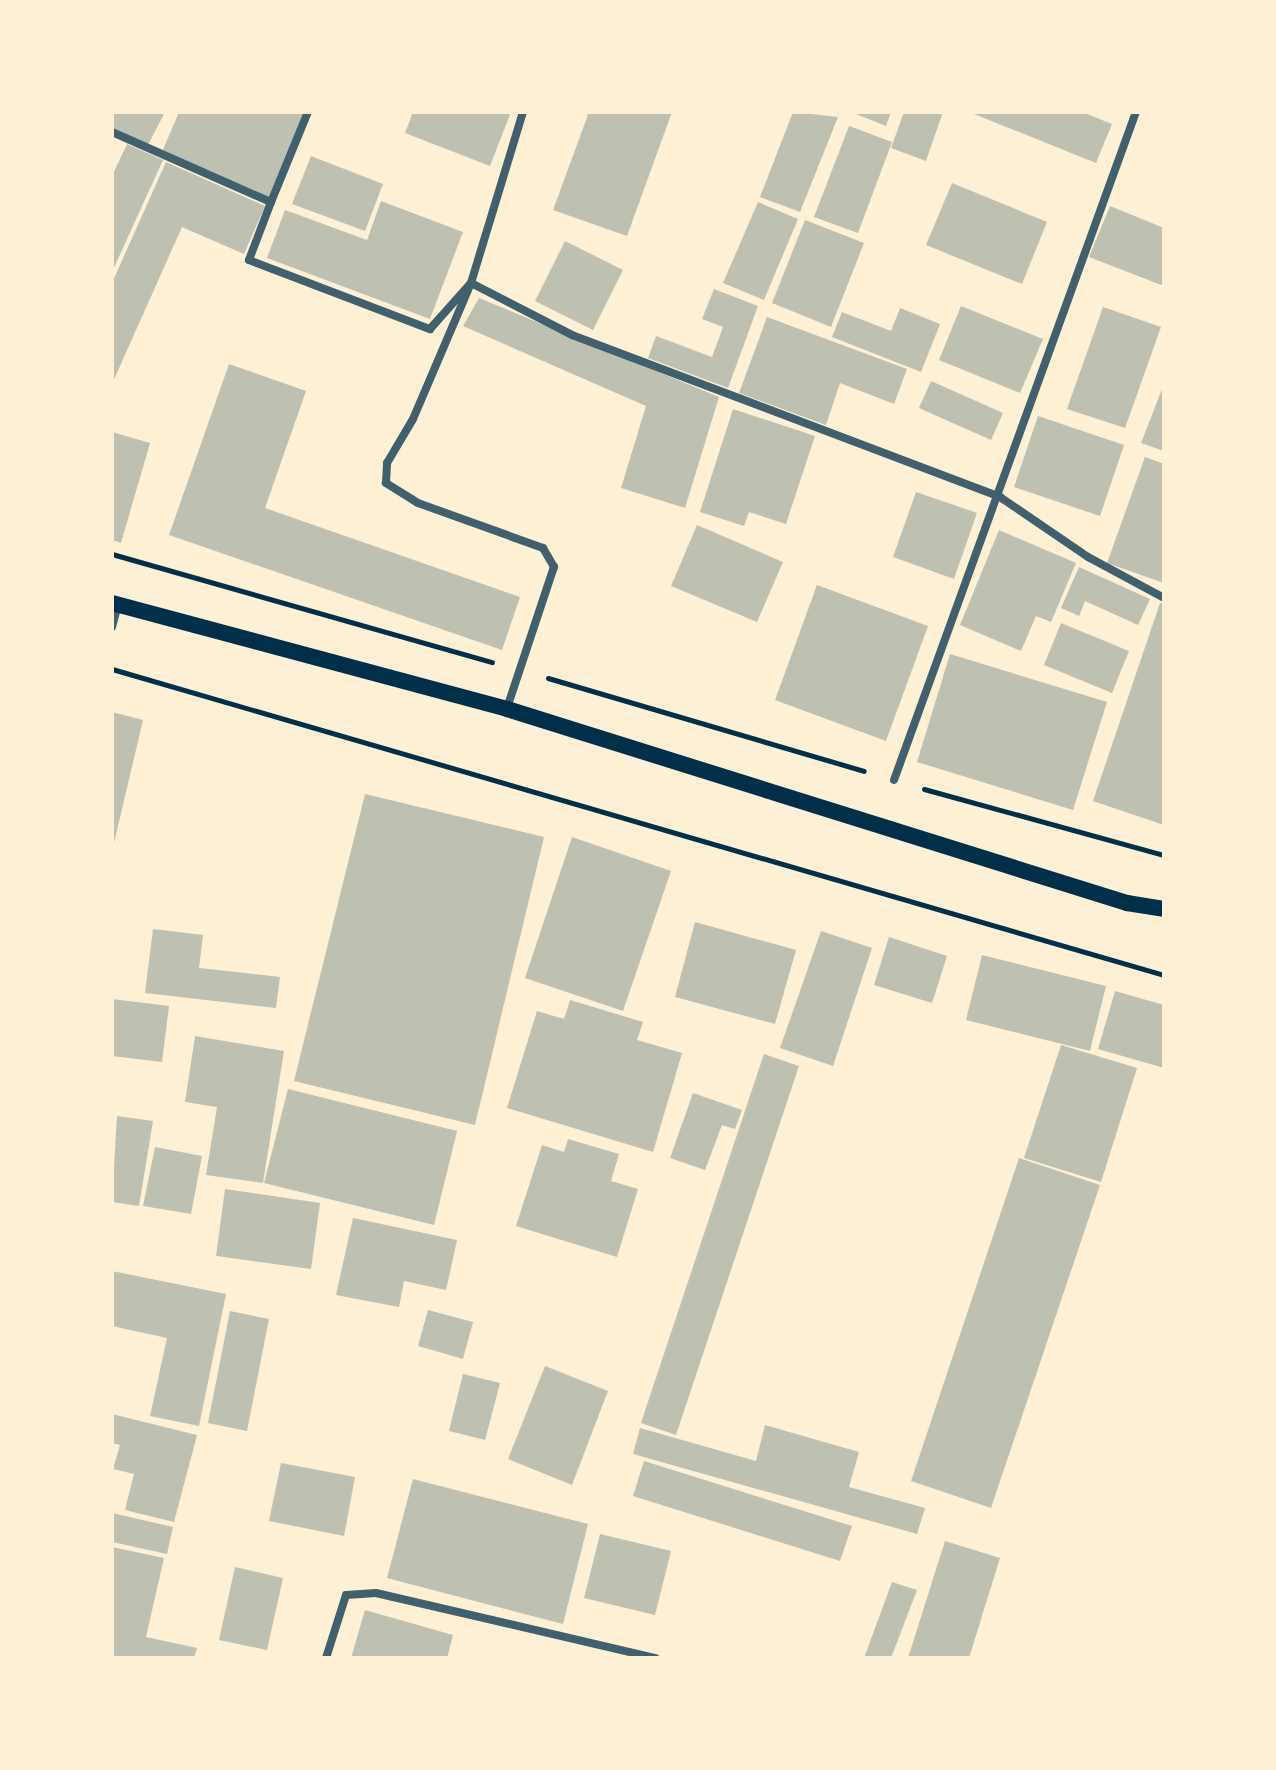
<!DOCTYPE html>
<html>
<head>
<meta charset="utf-8">
<style>
  body { margin:0 }
  #map { position:relative; width:1276px; height:1770px; overflow:hidden; background:#fdf0d5; font-family:Jost,sans-serif }
  div>[style] { position:absolute }
  .building>* { inset:0; background:#bec0b2 }
  .path>* { height:5px; margin:-2.5px; padding:0 2.5px; transform-origin:2.5px; border-radius:2.5px; background:#003049 }
  .minor>* { height:8px; margin:-4px; padding:0 4px; transform-origin:4px; border-radius:4px; background:#3f606c }
  .secondary>* { height:16px; margin:-8px; padding:0 8px; transform-origin:8px; border-radius:8px; background:#003049 }
  span { translate:-50% -50%; white-space:nowrap; text-align:center; line-height:1.15; -webkit-text-stroke:6px #fdf0d5; paint-order:stroke }
  .frame { position:absolute; inset:0; border:114px solid #fdf0d5; pointer-events:none }
</style>
</head>
<body>
<div id="map">
  <div class="building">
    <i style="clip-path:polygon(112px 112px,165px 112px,148px 145px,112px 128px)"></i>
    <i style="clip-path:polygon(179px 112px,305px 112px,269px 197px,162px 152px)"></i>
    <i style="clip-path:polygon(413px 112px,511px 112px,490px 166px,405px 133px)"></i>
    <i style="clip-path:polygon(589px 112px,672px 112px,627px 236px,553px 210px)"></i>
    <i style="clip-path:polygon(793px 112px,838px 117px,800px 212px,760px 197px)"></i>
    <i style="clip-path:polygon(851px 112px,891px 112px,886px 126px)"></i>
    <i style="clip-path:polygon(904px 112px,943px 112px,926px 161px,891px 148px)"></i>
    <i style="clip-path:polygon(969px 112px,1082px 112px,1112px 124px,1096px 163px)"></i>
    <i style="clip-path:polygon(849px 126px,892px 142px,858px 233px,814px 217px)"></i>
    <i style="clip-path:polygon(127px 144px,163px 160px,112px 272px,112px 176px)"></i>
    <i style="clip-path:polygon(311px 156px,383px 184px,365px 231px,292px 204px)"></i>
    <i style="clip-path:polygon(166px 162px,265px 206px,244px 254px,182px 227px,112px 384px,112px 283px)"></i>
    <i style="clip-path:polygon(952px 183px,1047px 222px,1022px 284px,926px 245px)"></i>
    <i style="clip-path:polygon(381px 201px,463px 232px,430px 319px,267px 258px,285px 210px,367px 240px)"></i>
    <i style="clip-path:polygon(758px 202px,798px 219px,764px 300px,723px 283px)"></i>
    <i style="clip-path:polygon(1110px 206px,1164px 228px,1164px 286px,1089px 257px)"></i>
    <i style="clip-path:polygon(805px 220px,864px 243px,831px 327px,772px 303px)"></i>
    <i style="clip-path:polygon(565px 241px,623px 270px,593px 330px,535px 301px)"></i>
    <i style="clip-path:polygon(714px 289px,758px 306px,728px 388px,648px 358px,656px 336px,712px 357px,723px 327px,702px 319px)"></i>
    <i style="clip-path:polygon(479px 298px,719px 397px,685px 508px,621px 488px,646px 406px,463px 326px)"></i>
    <i style="clip-path:polygon(961px 306px,1043px 339px,1020px 393px,939px 360px)"></i>
    <i style="clip-path:polygon(1103px 307px,1161px 327px,1125px 428px,1067px 409px)"></i>
    <i style="clip-path:polygon(900px 308px,940px 324px,921px 372px,832px 337px,842px 312px,891px 331px)"></i>
    <i style="clip-path:polygon(767px 317px,907px 369px,894px 404px,840px 383px,826px 425px,739px 393px)"></i>
    <i style="clip-path:polygon(229px 364px,306px 391px,265px 508px,520px 597px,502px 650px,169px 535px)"></i>
    <i style="clip-path:polygon(931px 381px,1003px 413px,991px 440px,919px 408px)"></i>
    <i style="clip-path:polygon(1164px 384px,1164px 451px,1141px 443px)"></i>
    <i style="clip-path:polygon(733px 409px,815px 436px,786px 524px,749px 512px,744px 526px,700px 512px)"></i>
    <i style="clip-path:polygon(1038px 416px,1124px 445px,1100px 516px,1014px 487px)"></i>
    <i style="clip-path:polygon(112px 432px,150px 443px,121px 543px,112px 540px)"></i>
    <i style="clip-path:polygon(1145px 457px,1164px 464px,1164px 583px,1107px 563px)"></i>
    <i style="clip-path:polygon(916px 492px,977px 513px,954px 579px,893px 557px)"></i>
    <i style="clip-path:polygon(697px 525px,783px 562px,757px 622px,671px 586px)"></i>
    <i style="clip-path:polygon(999px 530px,1076px 563px,1051px 622px,1036px 616px,1021px 651px,960px 625px)"></i>
    <i style="clip-path:polygon(1079px 567px,1150px 599px,1138px 625px,1085px 601px,1079px 616px,1061px 608px)"></i>
    <i style="clip-path:polygon(817px 585px,928px 626px,886px 741px,775px 700px)"></i>
    <i style="clip-path:polygon(1160px 603px,1164px 604px,1164px 825px,1093px 801px)"></i>
    <i style="clip-path:polygon(1061px 623px,1129px 651px,1112px 693px,1044px 665px)"></i>
    <i style="clip-path:polygon(950px 654px,1107px 702px,1073px 810px,917px 762px)"></i>
    <i style="clip-path:polygon(112px 712px,143px 720px,113px 847px,112px 847px)"></i>
    <i style="clip-path:polygon(365px 794px,544px 837px,475px 1125px,294px 1081px)"></i>
    <i style="clip-path:polygon(572px 837px,671px 871px,623px 1011px,525px 978px)"></i>
    <i style="clip-path:polygon(695px 922px,796px 950px,775px 1024px,675px 997px)"></i>
    <i style="clip-path:polygon(153px 929px,203px 935px,199px 968px,280px 977px,276px 1008px,145px 993px)"></i>
    <i style="clip-path:polygon(821px 931px,872px 948px,833px 1066px,780px 1048px)"></i>
    <i style="clip-path:polygon(889px 937px,947px 956px,932px 1003px,874px 985px)"></i>
    <i style="clip-path:polygon(982px 955px,1106px 986px,1090px 1051px,966px 1020px)"></i>
    <i style="clip-path:polygon(1115px 991px,1164px 1005px,1164px 1068px,1098px 1049px)"></i>
    <i style="clip-path:polygon(112px 999px,169px 1006px,162px 1062px,112px 1056px)"></i>
    <i style="clip-path:polygon(570px 1000px,643px 1022px,637px 1040px,682px 1053px,653px 1152px,507px 1108px,537px 1011px,564px 1019px)"></i>
    <i style="clip-path:polygon(195px 1036px,284px 1051px,263px 1183px,206px 1175px,217px 1107px,185px 1102px)"></i>
    <i style="clip-path:polygon(1061px 1045px,1137px 1068px,1101px 1182px,1024px 1158px)"></i>
    <i style="clip-path:polygon(764px 1054px,799px 1066px,676px 1435px,641px 1423px)"></i>
    <i style="clip-path:polygon(288px 1089px,457px 1131px,434px 1225px,264px 1183px)"></i>
    <i style="clip-path:polygon(693px 1093px,742px 1110px,735px 1129px,722px 1125px,705px 1170px,670px 1158px)"></i>
    <i style="clip-path:polygon(117px 1116px,153px 1121px,139px 1206px,112px 1202px)"></i>
    <i style="clip-path:polygon(568px 1139px,619px 1154px,611px 1181px,638px 1189px,617px 1257px,516px 1226px,542px 1145px,564px 1152px)"></i>
    <i style="clip-path:polygon(155px 1147px,202px 1156px,191px 1214px,143px 1206px)"></i>
    <i style="clip-path:polygon(1019px 1158px,1100px 1185px,991px 1508px,911px 1481px)"></i>
    <i style="clip-path:polygon(225px 1189px,320px 1203px,311px 1269px,216px 1256px)"></i>
    <i style="clip-path:polygon(353px 1218px,457px 1240px,446px 1290px,404px 1281px,399px 1307px,336px 1295px)"></i>
    <i style="clip-path:polygon(112px 1271px,226px 1294px,199px 1426px,150px 1416px,167px 1338px,112px 1326px)"></i>
    <i style="clip-path:polygon(428px 1310px,473px 1322px,463px 1359px,418px 1346px)"></i>
    <i style="clip-path:polygon(230px 1311px,269px 1319px,247px 1431px,208px 1423px)"></i>
    <i style="clip-path:polygon(545px 1366px,608px 1391px,572px 1485px,508px 1459px)"></i>
    <i style="clip-path:polygon(463px 1374px,500px 1383px,485px 1440px,449px 1431px)"></i>
    <i style="clip-path:polygon(112px 1414px,197px 1435px,174px 1522px,125px 1510px,134px 1474px,113px 1469px,120px 1445px,112px 1443px)"></i>
    <i style="clip-path:polygon(765px 1425px,859px 1452px,849px 1487px,925px 1508px,917px 1534px,633px 1454px,640px 1428px,756px 1461px)"></i>
    <i style="clip-path:polygon(644px 1461px,852px 1526px,840px 1561px,633px 1496px)"></i>
    <i style="clip-path:polygon(281px 1463px,355px 1477px,344px 1536px,269px 1521px)"></i>
    <i style="clip-path:polygon(413px 1479px,588px 1524px,563px 1624px,387px 1578px)"></i>
    <i style="clip-path:polygon(112px 1513px,173px 1527px,167px 1554px,112px 1542px)"></i>
    <i style="clip-path:polygon(600px 1534px,671px 1551px,655px 1615px,584px 1598px)"></i>
    <i style="clip-path:polygon(945px 1541px,1000px 1558px,969px 1658px,908px 1658px)"></i>
    <i style="clip-path:polygon(112px 1547px,164px 1558px,146px 1637px,197px 1648px,194px 1658px,112px 1658px)"></i>
    <i style="clip-path:polygon(235px 1567px,283px 1578px,267px 1650px,219px 1640px)"></i>
    <i style="clip-path:polygon(892px 1582px,917px 1590px,891px 1658px,864px 1658px)"></i>
    <i style="clip-path:polygon(365px 1610px,453px 1635px,447px 1658px,351px 1658px)"></i>
  </div>
  <div class="path">
    <i style="left:112px;top:554px;width:395px;rotate:15.9deg"></i>
    <i style="left:112px;top:669px;width:1096px;rotate:16.22deg"></i>
    <i style="left:548px;top:678px;width:329px;rotate:16.4deg"></i>
    <i style="left:924px;top:789px;width:249px;rotate:15.4deg"></i>
  </div>
  <div class="minor">
    <i style="left:112px;top:132px;width:174px;rotate:23.8deg"></i>
    <i style="left:271px;top:202px;width:62px;rotate:110.8deg"></i>
    <i style="left:249px;top:260px;width:194px;rotate:20.9deg"></i>
    <i style="left:430px;top:329px;width:62px;rotate:-48.3deg"></i>
    <i style="left:471px;top:283px;width:114px;rotate:27.2deg"></i>
    <i style="left:572px;top:335px;width:458px;rotate:20.7deg"></i>
    <i style="left:1000px;top:497px;width:107px;rotate:34.3deg"></i>
    <i style="left:1088px;top:557px;width:86px;rotate:28.3deg"></i>
    <i style="left:271px;top:202px;width:97px;rotate:-67.7deg"></i>
    <i style="left:112px;top:627px;width:23px;rotate:-75deg"></i>
    <i style="left:507px;top:708px;width:149px;rotate:-71.6deg"></i>
    <i style="left:554px;top:567px;width:22px;rotate:-120deg"></i>
    <i style="left:543px;top:548px;width:133px;rotate:-160.2deg"></i>
    <i style="left:418px;top:503px;width:38px;rotate:-148deg"></i>
    <i style="left:386px;top:483px;width:20px;rotate:-87deg"></i>
    <i style="left:387px;top:463px;width:51px;rotate:-59.4deg"></i>
    <i style="left:413px;top:419px;width:148px;rotate:-66.9deg"></i>
    <i style="left:471px;top:283px;width:179px;rotate:-73.1deg"></i>
    <i style="left:894px;top:780px;width:710px;rotate:-70.09deg"></i>
    <i style="left:326px;top:1658px;width:66px;rotate:-72.4deg"></i>
    <i style="left:346px;top:1595px;width:30px;rotate:-4deg"></i>
    <i style="left:376px;top:1593px;width:287px;rotate:13.1deg"></i>
  </div>
  <div class="secondary">
    <i style="left:112px;top:603px;width:409px;rotate:15deg"></i>
    <i style="left:507px;top:709px;width:650px;rotate:17.38deg"></i>
    <i style="left:1127px;top:903px;width:37px;rotate:9deg"></i>
  </div>
  <div class="frame"></div>
</div>
</body>
</html>
